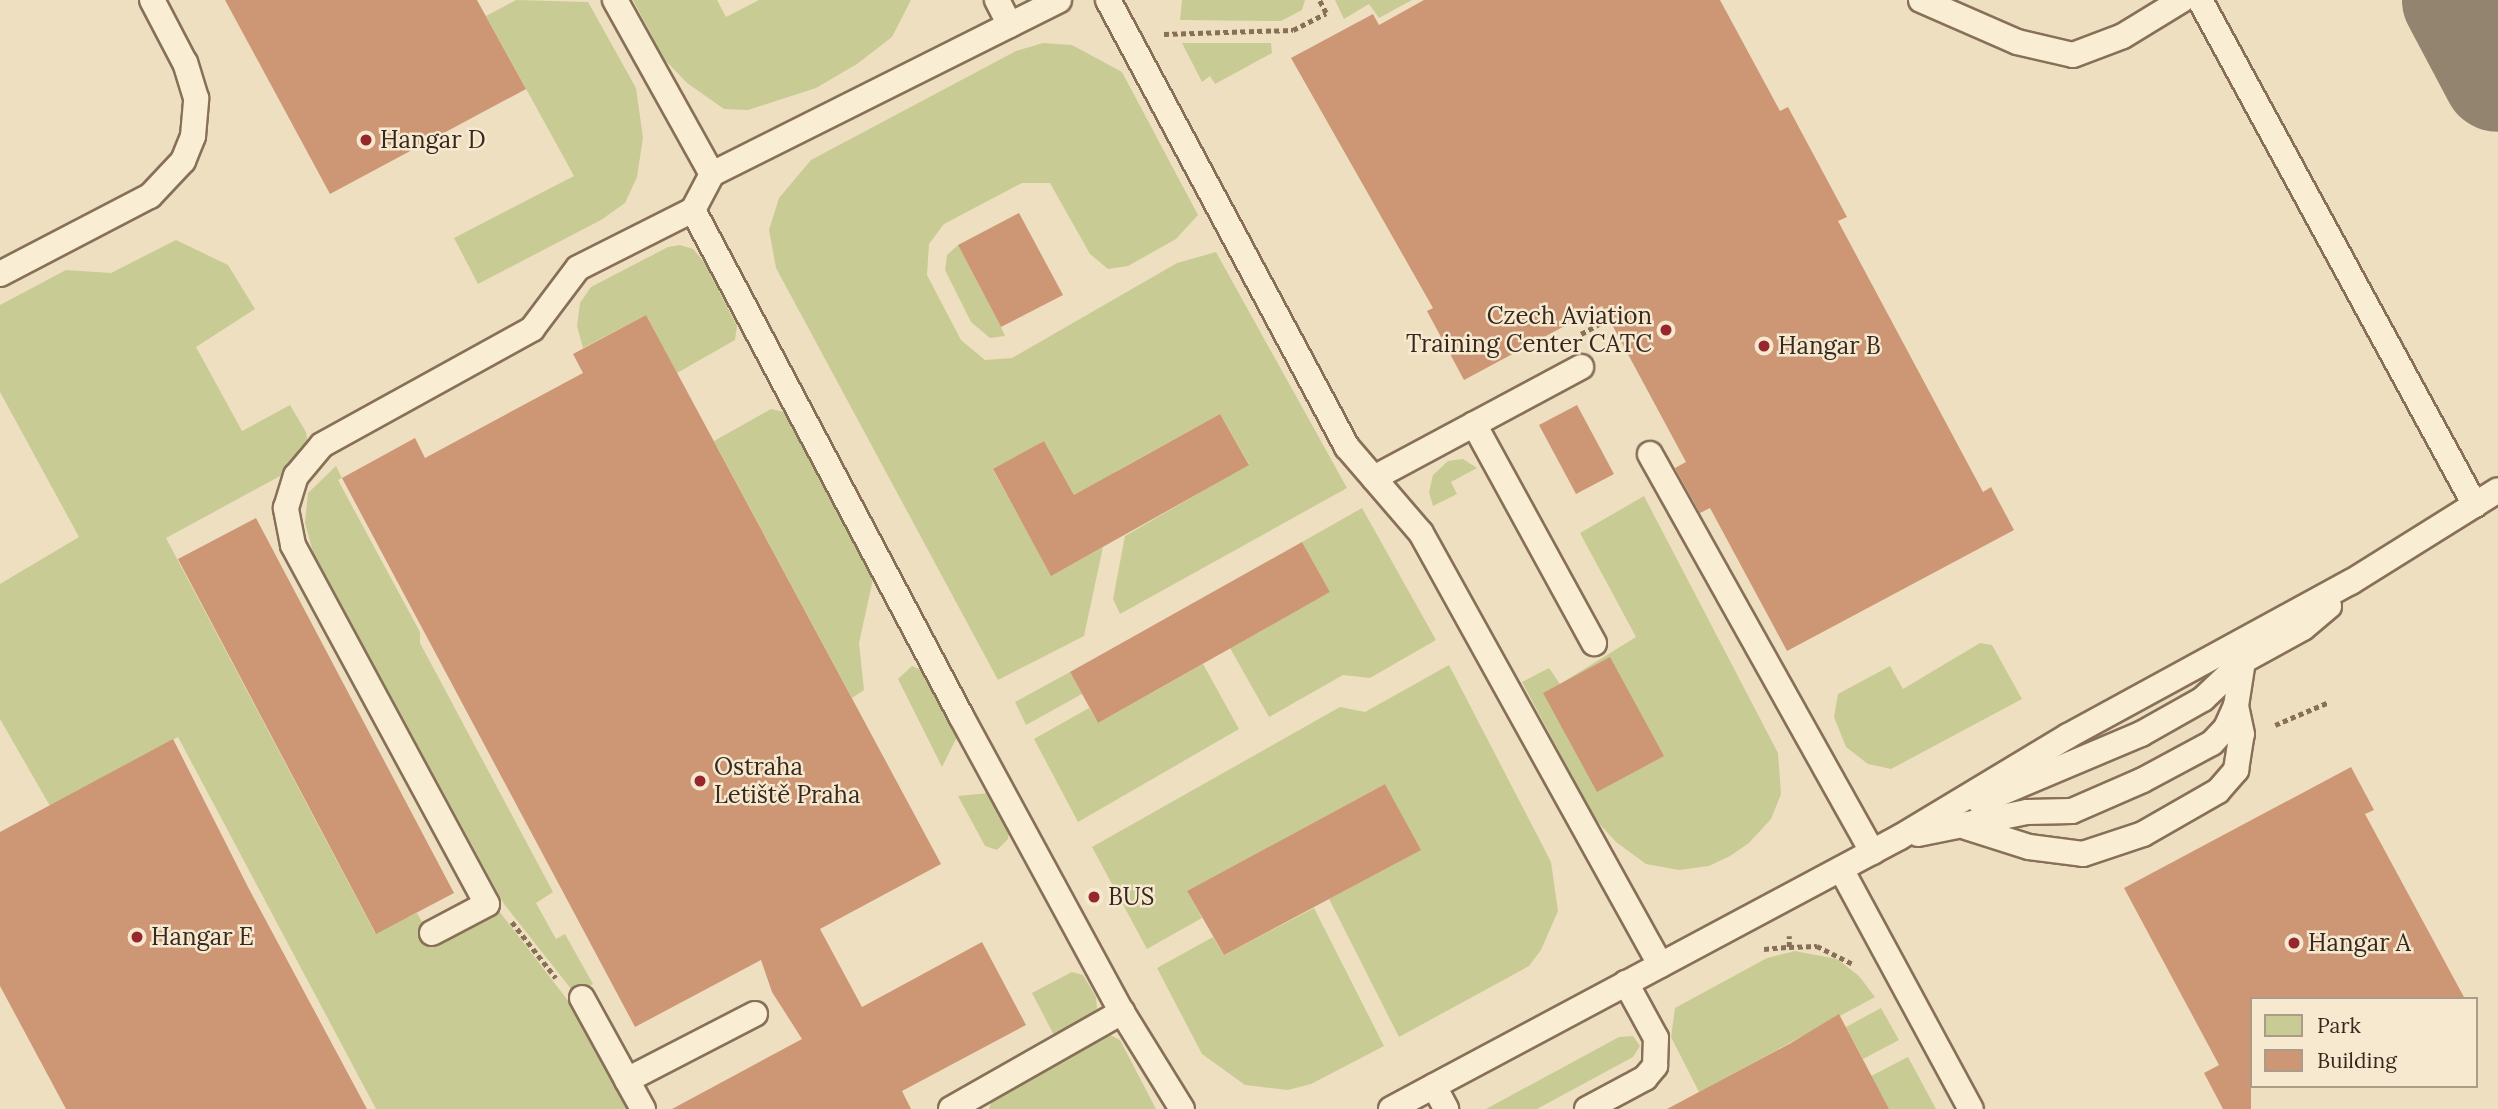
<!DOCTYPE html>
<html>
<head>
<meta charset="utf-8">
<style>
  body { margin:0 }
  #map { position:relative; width:2498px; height:1109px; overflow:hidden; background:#eedfc0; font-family:Lora,serif }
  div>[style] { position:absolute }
  .green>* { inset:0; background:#c8cc94 }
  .taxiway>* { height:110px; margin:-55px; padding:0 55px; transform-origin:55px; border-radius:55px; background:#92846e }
  .building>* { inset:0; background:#cd9776 }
  .path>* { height:4.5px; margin-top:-2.25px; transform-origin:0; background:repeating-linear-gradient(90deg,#887058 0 5px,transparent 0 8.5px) }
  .roads { filter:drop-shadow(2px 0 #887058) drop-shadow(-2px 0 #887058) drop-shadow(0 2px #887058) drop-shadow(0 -2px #887058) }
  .lane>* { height:24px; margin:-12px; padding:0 12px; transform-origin:12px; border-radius:12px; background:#f9edd3 }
  .dots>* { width:19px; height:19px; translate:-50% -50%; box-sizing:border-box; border:4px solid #f6e9d0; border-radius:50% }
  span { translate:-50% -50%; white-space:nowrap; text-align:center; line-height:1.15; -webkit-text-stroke:5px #f6e9d0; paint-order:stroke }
  .poi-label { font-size:24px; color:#37281d }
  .left { translate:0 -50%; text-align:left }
  .right { translate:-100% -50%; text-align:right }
  .legend { position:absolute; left:2250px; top:997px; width:228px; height:91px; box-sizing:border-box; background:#f6e9d0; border:2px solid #aa9c88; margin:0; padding:9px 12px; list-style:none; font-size:21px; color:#37281d }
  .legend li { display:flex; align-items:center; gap:14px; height:35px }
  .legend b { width:35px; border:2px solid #aa9c88 }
</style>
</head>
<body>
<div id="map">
  <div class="green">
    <i style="clip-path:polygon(516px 0,588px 2px,636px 88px,643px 138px,637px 177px,625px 203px,601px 220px,478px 284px,454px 238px,574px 176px,486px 16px)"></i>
    <i style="clip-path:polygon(633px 0,717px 0,726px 17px,759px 0,911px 0,892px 37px,857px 64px,816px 88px,748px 110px,724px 109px,687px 83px,665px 60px)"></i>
    <i style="clip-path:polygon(1182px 0,1305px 0,1302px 10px,1281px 21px,1180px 20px)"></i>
    <i style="clip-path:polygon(1335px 0,1412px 0,1379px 18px,1369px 4px,1344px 19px)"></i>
    <i style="clip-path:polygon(1043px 43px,1072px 45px,1122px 72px,1198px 215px,1176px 239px,1128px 266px,1108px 269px,1090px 254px,1050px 183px,1022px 183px,944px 224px,929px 244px,927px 275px,961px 340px,985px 360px,1012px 358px,1177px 263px,1216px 252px,1347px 488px,1120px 614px,1113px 599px,1125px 536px,1249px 464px,1220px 414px,1115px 472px,1091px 525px,1044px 441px,993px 470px,1051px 575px,1103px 547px,1084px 636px,998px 680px,776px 268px,769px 230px,779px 198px,811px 160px,1016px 51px)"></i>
    <i style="clip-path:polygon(1182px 43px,1271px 43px,1272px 53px,1215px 84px,1210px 76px,1202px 82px)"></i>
    <i style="clip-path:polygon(176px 240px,228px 265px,255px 309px,196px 347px,242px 431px,290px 405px,306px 432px,308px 444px,282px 475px,166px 538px,375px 933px,417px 913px,435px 945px,499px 911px,576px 1011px,628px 1109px,376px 1109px,178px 737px,50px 806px,0 719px,0 584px,79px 537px,0 392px,0 305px,66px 270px,111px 273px)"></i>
    <i style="clip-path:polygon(680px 245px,693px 249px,704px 262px,737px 326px,735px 340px,677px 373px,646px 315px,583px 348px,577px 326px,580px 303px,591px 287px,668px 247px)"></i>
    <i style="clip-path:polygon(958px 245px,1001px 327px,1005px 336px,990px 338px,971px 322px,945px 270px,947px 255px)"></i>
    <i style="clip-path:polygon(771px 409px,784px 412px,873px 579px,859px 643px,864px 690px,852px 698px,714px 441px)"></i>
    <i style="clip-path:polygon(1463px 459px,1477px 468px,1451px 482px,1457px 494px,1433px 506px,1429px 492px,1433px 475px,1448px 461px)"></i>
    <i style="clip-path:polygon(336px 466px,342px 478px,338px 480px,420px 632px,420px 643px,553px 892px,536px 903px,556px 939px,565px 934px,593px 984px,575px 994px,504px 904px,313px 552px,305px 523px,308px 493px)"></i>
    <i style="clip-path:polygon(1644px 496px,1778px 753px,1781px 794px,1771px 819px,1749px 843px,1730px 856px,1709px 866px,1679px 870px,1646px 864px,1616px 842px,1595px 819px,1522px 682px,1549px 668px,1560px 684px,1636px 637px,1580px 533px)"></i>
    <i style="clip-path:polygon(1362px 508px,1436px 640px,1370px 678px,1343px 675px,1269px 717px,1230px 648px,1330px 592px,1302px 542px)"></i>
    <i style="clip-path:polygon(1980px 643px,1992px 645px,2022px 699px,1891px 769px,1868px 764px,1846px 747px,1834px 717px,1838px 694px,1890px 666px,1903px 689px)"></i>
    <i style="clip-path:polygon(1203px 664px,1239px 729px,1078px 822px,1034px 739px,1089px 708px,1098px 723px)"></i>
    <i style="clip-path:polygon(1449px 665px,1551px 862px,1558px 911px,1541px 950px,1529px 966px,1399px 1037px,1329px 899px,1420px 850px,1385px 784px,1187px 891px,1202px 918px,1147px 949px,1092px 847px,1340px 707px,1365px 712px)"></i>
    <i style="clip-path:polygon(912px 666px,924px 671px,958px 735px,942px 767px,898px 679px)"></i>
    <i style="clip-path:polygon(1070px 672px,1082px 694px,1026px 725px,1015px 702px)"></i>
    <i style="clip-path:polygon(989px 793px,1009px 831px,1008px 839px,997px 850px,985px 846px,958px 796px)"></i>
    <i style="clip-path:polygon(1314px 908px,1384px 1046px,1311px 1084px,1288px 1090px,1245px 1085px,1202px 1054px,1157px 968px,1213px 937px,1224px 955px)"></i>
    <i style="clip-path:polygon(1795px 951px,1837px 959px,1859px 976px,1875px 997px,1699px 1092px,1671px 1037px,1675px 1008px,1767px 958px)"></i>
    <i style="clip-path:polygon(1072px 972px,1083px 975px,1096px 997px,1097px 1009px,1055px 1037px,1032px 993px)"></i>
    <i style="clip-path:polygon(1881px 1008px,1899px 1040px,1863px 1059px,1846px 1027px)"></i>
    <i style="clip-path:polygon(1108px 1034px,1120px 1040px,1156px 1109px,989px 1109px,994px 1093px)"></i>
    <i style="clip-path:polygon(1633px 1036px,1640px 1046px,1633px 1057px,1537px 1109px,1486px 1109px,1619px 1037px)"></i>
    <i style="clip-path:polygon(1908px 1057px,1936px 1109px,1889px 1109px,1871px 1076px)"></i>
  </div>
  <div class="taxiway">
    <i style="left:2457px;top:0;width:87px;rotate:62deg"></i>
  </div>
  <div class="building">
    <i style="clip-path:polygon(225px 0,477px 0,526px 89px,330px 194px)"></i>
    <i style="clip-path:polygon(1424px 0,1720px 0,1780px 111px,1788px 107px,1847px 217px,1838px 221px,1983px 492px,1991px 487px,2014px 530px,1787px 651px,1710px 508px,1700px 513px,1675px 468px,1686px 462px,1602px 306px,1464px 380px,1427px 311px,1433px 308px,1291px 58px,1373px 14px,1379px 25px)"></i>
    <i style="clip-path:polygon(1019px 213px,1063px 295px,1001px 327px,958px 245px)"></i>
    <i style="clip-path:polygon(646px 315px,941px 864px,820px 929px,862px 1007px,982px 942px,1026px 1025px,902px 1091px,911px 1109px,672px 1109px,802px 1039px,772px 992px,761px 960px,635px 1027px,342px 478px,415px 438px,425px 458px,583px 373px,573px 354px)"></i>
    <i style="clip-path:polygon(1577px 405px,1614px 474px,1576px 494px,1539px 425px)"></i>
    <i style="clip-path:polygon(1220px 414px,1249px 465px,1051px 576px,993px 469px,1044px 441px,1074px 495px)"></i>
    <i style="clip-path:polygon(256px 518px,454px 893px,376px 934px,178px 559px)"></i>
    <i style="clip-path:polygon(1302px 542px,1330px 592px,1098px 723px,1070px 672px)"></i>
    <i style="clip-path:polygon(1610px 657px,1664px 756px,1597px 792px,1543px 693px)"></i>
    <i style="clip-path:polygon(173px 739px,249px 889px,367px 1109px,66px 1109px,0 986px,0 832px)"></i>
    <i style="clip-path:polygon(2351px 767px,2374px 810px,2365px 814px,2465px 999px,2251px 999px,2251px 1109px,2223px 1109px,2204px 1073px,2219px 1065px,2124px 888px)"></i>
    <i style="clip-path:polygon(1385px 784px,1421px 850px,1224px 955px,1187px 891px)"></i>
    <i style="clip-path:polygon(1839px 1014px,1889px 1109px,1667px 1109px,1791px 1043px)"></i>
  </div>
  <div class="path">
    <i style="left:1164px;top:34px;width:129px;rotate:-1.8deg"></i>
    <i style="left:1293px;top:30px;width:37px;rotate:-27deg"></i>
    <i style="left:1326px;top:13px;width:15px;rotate:-118deg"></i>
    <i style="left:1581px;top:334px;width:23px;rotate:-29deg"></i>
    <i style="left:2275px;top:725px;width:59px;rotate:-23.1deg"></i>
    <i style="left:512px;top:922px;width:71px;rotate:51.8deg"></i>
    <i style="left:1789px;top:947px;width:28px;rotate:-2deg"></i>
    <i style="left:1817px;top:946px;width:40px;rotate:26.6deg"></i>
    <i style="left:1764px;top:949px;width:25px;rotate:-5deg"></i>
    <i style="left:1789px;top:947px;width:11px;rotate:-90deg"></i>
  </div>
  <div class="roads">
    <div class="lane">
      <i style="left:615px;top:0;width:199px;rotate:60.9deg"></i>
      <i style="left:997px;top:0;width:28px;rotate:63deg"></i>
      <i style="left:1108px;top:0;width:507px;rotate:61.87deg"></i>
      <i style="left:1347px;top:447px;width:113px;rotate:49.3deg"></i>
      <i style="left:1421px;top:533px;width:494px;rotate:61deg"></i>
      <i style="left:1921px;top:0;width:105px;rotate:23.6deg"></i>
      <i style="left:2017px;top:42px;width:57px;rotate:13.1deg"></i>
      <i style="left:2073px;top:55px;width:53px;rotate:-20.8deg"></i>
      <i style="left:2123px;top:36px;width:69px;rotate:-31.4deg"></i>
      <i style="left:2200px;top:0;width:575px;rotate:61.43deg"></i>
      <i style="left:693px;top:210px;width:573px;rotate:62.09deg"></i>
      <i style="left:961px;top:716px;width:337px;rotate:61.5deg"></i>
      <i style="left:1122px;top:1012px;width:114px;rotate:58.3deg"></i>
      <i style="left:0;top:274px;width:169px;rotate:-27.5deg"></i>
      <i style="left:150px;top:196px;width:48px;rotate:-46.7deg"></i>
      <i style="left:183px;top:161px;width:27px;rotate:-68deg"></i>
      <i style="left:193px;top:136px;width:38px;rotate:-85deg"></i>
      <i style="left:196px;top:98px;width:37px;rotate:-107deg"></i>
      <i style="left:185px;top:63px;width:71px;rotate:-117.6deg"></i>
      <i style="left:1474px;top:424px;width:250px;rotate:61.3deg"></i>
      <i style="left:1650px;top:454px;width:456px;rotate:60.8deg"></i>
      <i style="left:1374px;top:478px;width:235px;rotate:-28.2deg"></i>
      <i style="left:1980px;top:802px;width:175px;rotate:-22.9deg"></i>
      <i style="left:2141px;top:734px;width:71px;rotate:-29.4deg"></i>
      <i style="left:2203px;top:699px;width:55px;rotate:-43.5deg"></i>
      <i style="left:2243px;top:661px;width:68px;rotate:-28.8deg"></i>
      <i style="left:2303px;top:628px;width:34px;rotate:-40deg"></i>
      <i style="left:1966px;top:827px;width:66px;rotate:17.6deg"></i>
      <i style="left:2029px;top:847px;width:54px;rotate:7.4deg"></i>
      <i style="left:2083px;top:854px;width:63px;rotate:-18.4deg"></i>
      <i style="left:2143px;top:834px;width:86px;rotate:-29.8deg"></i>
      <i style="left:2218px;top:791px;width:28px;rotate:-49deg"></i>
      <i style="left:2236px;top:770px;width:36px;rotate:-81deg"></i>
      <i style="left:2242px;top:734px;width:29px;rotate:-102deg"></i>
      <i style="left:1918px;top:834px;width:111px;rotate:-11.4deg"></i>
      <i style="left:2027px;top:812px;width:45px;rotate:-1.3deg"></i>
      <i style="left:2072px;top:811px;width:77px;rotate:-23.6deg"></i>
      <i style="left:2143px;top:780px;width:78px;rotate:-28.2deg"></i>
      <i style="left:2212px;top:743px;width:21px;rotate:-47deg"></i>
      <i style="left:2226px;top:728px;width:24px;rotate:-66deg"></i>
      <i style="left:2236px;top:706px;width:46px;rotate:-81.2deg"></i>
      <i style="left:1841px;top:869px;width:273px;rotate:61.6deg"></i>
      <i style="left:432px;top:933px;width:62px;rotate:-27.8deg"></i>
      <i style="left:487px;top:904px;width:408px;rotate:-118.4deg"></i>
      <i style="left:293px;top:545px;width:38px;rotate:-101deg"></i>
      <i style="left:286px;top:508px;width:34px;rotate:-73deg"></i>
      <i style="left:296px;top:476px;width:40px;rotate:-50deg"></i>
      <i style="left:322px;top:445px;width:240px;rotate:-28.9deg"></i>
      <i style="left:532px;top:329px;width:76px;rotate:-53deg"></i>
      <i style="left:578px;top:268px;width:129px;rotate:-26.8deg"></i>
      <i style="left:693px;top:210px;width:41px;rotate:-62.2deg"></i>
      <i style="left:712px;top:174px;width:388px;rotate:-26.6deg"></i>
      <i style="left:582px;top:998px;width:94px;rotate:61.2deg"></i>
      <i style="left:1434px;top:1086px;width:26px;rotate:62deg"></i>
      <i style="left:643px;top:1109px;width:33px;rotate:-119deg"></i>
      <i style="left:627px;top:1080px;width:144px;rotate:-27.3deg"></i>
      <i style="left:951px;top:1109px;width:197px;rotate:-29.6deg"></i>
      <i style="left:1391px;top:1109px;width:577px;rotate:-28.12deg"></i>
      <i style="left:1900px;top:837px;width:196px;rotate:-31deg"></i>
      <i style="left:2068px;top:736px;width:322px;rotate:-28.6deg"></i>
      <i style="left:2351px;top:582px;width:173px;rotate:-32deg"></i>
      <i style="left:1587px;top:1109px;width:66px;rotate:-28.1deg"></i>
      <i style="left:1645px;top:1078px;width:16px;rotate:-50deg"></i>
      <i style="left:1655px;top:1066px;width:28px;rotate:-88deg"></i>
      <i style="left:1656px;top:1038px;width:63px;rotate:-118.6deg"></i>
    </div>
  </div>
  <div class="dots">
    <i style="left:366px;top:140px;background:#97272c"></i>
    <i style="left:1666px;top:330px;background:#97272c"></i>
    <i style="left:1764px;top:346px;background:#97272c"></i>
    <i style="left:700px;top:781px;background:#97272c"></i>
    <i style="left:1094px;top:897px;background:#97272c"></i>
    <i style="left:137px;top:937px;background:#97272c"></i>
    <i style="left:2294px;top:943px;background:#97272c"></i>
  </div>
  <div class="poi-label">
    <span class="left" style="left:380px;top:140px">Hangar D</span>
    <span class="right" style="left:1652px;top:330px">Czech Aviation<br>Training Center CATC</span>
    <span class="left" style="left:1778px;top:346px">Hangar B</span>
    <span class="left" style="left:714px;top:781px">Ostraha<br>Letiště Praha</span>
    <span class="left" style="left:1108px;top:897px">BUS</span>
    <span class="left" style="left:151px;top:937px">Hangar E</span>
    <span class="left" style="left:2308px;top:943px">Hangar A</span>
  </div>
  <ul class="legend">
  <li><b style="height:19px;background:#c8cc94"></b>Park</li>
  <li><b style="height:19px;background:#cd9776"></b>Building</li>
  </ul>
</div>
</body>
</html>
